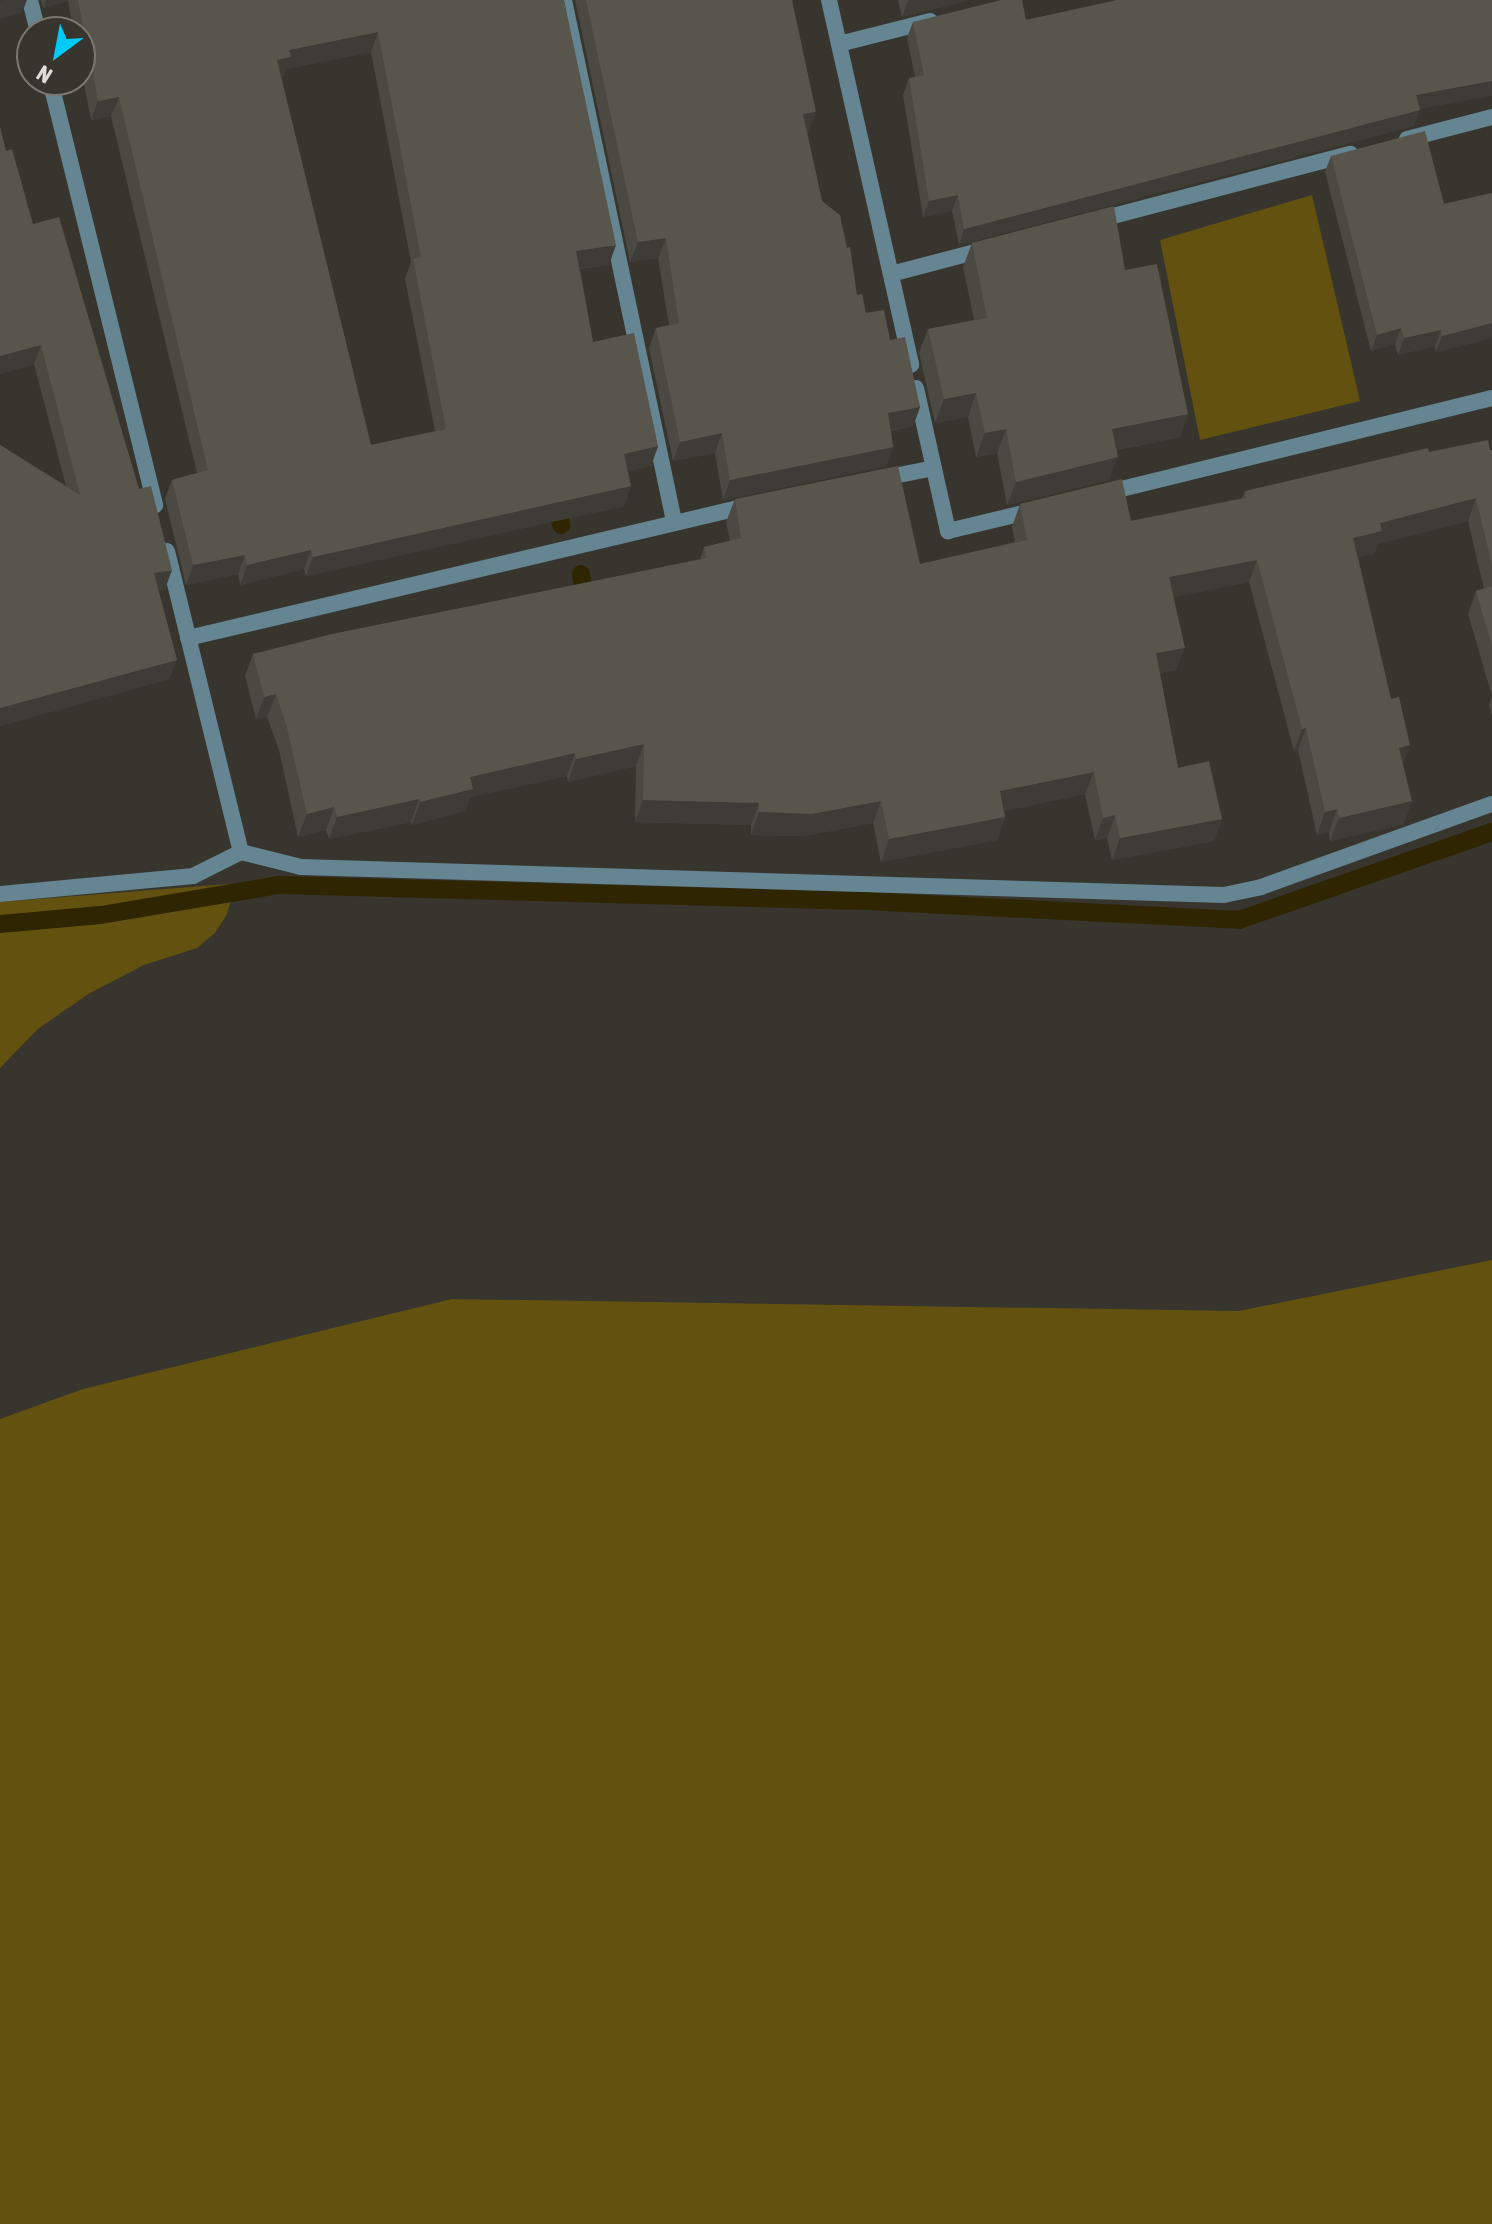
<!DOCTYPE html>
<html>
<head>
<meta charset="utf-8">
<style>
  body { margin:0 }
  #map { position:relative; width:1492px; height:2224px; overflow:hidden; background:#37352d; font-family:"Asap Condensed",sans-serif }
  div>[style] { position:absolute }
  .green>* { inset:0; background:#62510f }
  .stream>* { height:18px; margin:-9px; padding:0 9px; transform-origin:9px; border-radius:9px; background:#2f2500 }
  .minor>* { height:16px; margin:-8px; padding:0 8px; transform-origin:8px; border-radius:8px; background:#648591 }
  .wall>* { inset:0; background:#4c4942 }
  .shaded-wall>* { inset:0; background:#3e3c36 }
  .building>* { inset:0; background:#58554d }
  span { translate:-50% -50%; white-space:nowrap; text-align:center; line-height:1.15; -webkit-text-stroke:6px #37352d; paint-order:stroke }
  .north { position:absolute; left:16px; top:16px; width:80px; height:80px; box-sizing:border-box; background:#37352d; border:2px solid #7a7871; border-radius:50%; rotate:212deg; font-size:22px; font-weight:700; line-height:32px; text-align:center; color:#dfddd8 }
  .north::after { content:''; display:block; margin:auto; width:28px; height:36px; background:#00cbf8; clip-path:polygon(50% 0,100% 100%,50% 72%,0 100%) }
</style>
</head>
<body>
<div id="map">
  <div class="green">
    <i style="clip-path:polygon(1312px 195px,1360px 401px,1200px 440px,1160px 240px)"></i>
    <i style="clip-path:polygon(228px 884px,231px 901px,226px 916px,215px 933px,197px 948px,144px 965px,90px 993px,39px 1028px,0 1068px,0 902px)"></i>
    <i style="clip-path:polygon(1492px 1260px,1492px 2224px,0 2224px,0 1419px,83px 1389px,452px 1299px,1239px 1311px)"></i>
  </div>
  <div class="stream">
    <i style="left:554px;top:496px;width:30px;rotate:76deg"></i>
    <i style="left:581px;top:574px;width:33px;rotate:81deg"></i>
    <i style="left:0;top:924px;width:101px;rotate:-5.1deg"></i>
    <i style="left:101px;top:915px;width:181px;rotate:-9.6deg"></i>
    <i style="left:279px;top:885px;width:587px;rotate:1.56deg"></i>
    <i style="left:866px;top:901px;width:373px;rotate:2.9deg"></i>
    <i style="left:1239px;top:920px;width:268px;rotate:-19.2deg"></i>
  </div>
  <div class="minor">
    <i style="left:30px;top:0;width:33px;rotate:76deg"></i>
    <i style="left:564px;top:0;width:532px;rotate:78.08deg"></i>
    <i style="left:829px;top:0;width:374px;rotate:77.3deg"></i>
    <i style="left:839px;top:44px;width:94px;rotate:-14.2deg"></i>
    <i style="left:50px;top:80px;width:438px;rotate:76.1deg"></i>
    <i style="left:1407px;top:139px;width:88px;rotate:-14.5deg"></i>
    <i style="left:1094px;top:221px;width:265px;rotate:-14.7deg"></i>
    <i style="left:891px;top:274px;width:98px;rotate:-14.7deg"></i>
    <i style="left:916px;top:388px;width:147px;rotate:77.4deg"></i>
    <i style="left:948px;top:531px;width:90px;rotate:-13.4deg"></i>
    <i style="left:879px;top:479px;width:56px;rotate:-11.3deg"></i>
    <i style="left:1105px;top:493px;width:398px;rotate:-13.8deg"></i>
    <i style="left:167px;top:551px;width:310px;rotate:76.2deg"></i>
    <i style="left:188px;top:638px;width:578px;rotate:-13.29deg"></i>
    <i style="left:0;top:894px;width:194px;rotate:-5.3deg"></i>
    <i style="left:193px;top:876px;width:54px;rotate:-26.6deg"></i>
    <i style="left:241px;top:852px;width:62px;rotate:14deg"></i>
    <i style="left:301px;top:867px;width:923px;rotate:1.74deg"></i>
    <i style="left:1224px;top:895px;width:38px;rotate:-12deg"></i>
    <i style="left:1261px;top:887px;width:245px;rotate:-19.8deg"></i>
  </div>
  <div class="wall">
    <i style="clip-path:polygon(evenodd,41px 0,564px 0,609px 265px,580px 269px,593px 342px,658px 446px,651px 466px,627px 471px,631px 486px,624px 506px,306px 576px,304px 569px,240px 585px,238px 574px,186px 585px,165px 499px,172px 480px,197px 473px,111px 116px,91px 120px,80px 64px,80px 32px,74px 32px,68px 1px,43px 8px,41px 0,371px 52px,411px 262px,405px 279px,435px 431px,371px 445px,281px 77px,284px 77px,286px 69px,371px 52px)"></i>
    <i style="clip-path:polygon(575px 0,792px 0,809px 131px,807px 132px,822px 201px,857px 295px,866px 313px,890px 340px,920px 407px,913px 426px,891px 431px,893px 447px,886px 466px,723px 500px,715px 453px,673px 461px,649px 348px,656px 328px,669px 325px,658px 258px,630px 262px)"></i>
    <i style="clip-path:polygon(898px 0,970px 0,902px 17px)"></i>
    <i style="clip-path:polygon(1113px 0,1492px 0,1420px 109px,1414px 126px,959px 245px,952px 211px,923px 217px,903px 95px,909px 78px,915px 77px,907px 38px,913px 22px,1026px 20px,1113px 1px)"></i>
    <i style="clip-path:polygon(0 127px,6px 151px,165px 589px,158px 591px,177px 660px,169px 679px,0 726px,0 445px,66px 486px,34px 364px,0 374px)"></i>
    <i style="clip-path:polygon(1331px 156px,1444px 204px,1492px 193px,1492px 338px,1436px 352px,1435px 346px,1398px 355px,1395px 344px,1371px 351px,1325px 172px)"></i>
    <i style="clip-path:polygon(972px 243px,1125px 270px,1188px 414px,1180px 437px,1117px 450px,1109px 480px,1007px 505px,997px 453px,976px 457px,968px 417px,935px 423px,919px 353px,928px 329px,974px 320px,963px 267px)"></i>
    <i style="clip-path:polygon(1492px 450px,1492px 716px,1489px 705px,1492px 696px,1468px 614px,1476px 591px,1484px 589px,1468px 521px,1377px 544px,1374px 554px,1358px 557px,1391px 699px,1410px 745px,1403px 764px,1404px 824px,1330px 841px,1329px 832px,1317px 835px,1298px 750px,1294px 751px,1249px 582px,1174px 597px,1176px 670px,1160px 673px,1178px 768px,1222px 819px,1214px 841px,1112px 860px,1107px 838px,1095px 840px,1085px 794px,1004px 811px,1005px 817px,997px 840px,881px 862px,873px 823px,804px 836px,751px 835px,751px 825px,635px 822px,636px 766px,568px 782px,567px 776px,470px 797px,465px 811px,412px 825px,411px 822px,329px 839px,326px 830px,298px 837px,279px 750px,267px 717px,256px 719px,245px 676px,253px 654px,700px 559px,704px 547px,730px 541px,726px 522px,735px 499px,920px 564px,1015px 542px,1012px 527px,1020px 504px,1131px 521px,1242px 498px,1245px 491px,1429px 452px)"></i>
  </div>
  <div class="shaded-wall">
    <i style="clip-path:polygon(4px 0,27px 0,22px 13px,0 19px,0 1px)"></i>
    <i style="clip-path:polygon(46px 0,68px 0,68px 1px,43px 8px)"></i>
    <i style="clip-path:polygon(910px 0,970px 0,902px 17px,908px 1px)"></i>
    <i style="clip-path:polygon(378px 32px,371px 52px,286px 69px,284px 77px,270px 79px,277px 60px,289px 50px)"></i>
    <i style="clip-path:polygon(1492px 81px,1492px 96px,1410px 111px,1416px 95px)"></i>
    <i style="clip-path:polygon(119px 97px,111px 116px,91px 120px,98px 101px)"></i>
    <i style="clip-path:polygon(1420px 110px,1414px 126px,959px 245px,964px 229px)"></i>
    <i style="clip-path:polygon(816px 112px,809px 131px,796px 134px,803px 114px)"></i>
    <i style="clip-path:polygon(958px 195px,952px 211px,923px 217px,929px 201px)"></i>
    <i style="clip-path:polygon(666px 238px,658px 258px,630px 262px,638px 242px)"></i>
    <i style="clip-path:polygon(616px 245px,609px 265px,569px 270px,576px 251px)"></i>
    <i style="clip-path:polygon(1492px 323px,1492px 338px,1436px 352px,1442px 336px)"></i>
    <i style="clip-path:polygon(1401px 328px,1395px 344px,1371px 351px,1377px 335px)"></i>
    <i style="clip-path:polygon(1441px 330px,1435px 346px,1398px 355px,1404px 338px)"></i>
    <i style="clip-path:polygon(41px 345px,34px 364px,0 374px,0 356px)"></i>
    <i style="clip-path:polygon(976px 393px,968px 417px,935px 423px,944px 399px)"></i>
    <i style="clip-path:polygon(920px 407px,913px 426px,880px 432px,888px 413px)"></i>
    <i style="clip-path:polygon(1188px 414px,1180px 437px,1104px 452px,1112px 429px)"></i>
    <i style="clip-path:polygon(1006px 429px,997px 453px,976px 457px,985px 433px)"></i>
    <i style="clip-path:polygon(722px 433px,715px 453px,673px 461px,680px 442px)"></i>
    <i style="clip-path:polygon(658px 446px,651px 466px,616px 473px,624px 454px)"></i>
    <i style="clip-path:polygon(893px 447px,886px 466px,723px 500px,730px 480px)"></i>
    <i style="clip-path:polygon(1118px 457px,1109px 480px,1007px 505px,1016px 482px)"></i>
    <i style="clip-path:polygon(631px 486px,624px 506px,306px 576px,313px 557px)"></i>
    <i style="clip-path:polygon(1476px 498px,1468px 521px,1377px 544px,1374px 554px,1345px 560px,1353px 538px,1380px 523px)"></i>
    <i style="clip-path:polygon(311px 550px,304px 569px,240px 585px,247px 565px)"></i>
    <i style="clip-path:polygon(245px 555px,238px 574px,186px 585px,193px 565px)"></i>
    <i style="clip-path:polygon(1257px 560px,1249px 582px,1161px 600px,1169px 577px)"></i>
    <i style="clip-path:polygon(172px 570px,165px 589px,146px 593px,154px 573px)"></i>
    <i style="clip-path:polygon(1185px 648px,1176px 670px,1148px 676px,1156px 653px)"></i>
    <i style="clip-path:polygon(177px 660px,169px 679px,0 726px,0 708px)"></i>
    <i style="clip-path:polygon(276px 694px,267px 717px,256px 719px,264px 697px)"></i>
    <i style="clip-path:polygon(1306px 728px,1298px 750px,1294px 751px,1302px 729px)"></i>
    <i style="clip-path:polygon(644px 744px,636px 766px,568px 782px,576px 759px)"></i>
    <i style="clip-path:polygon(1410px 745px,1402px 767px,1399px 748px)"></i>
    <i style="clip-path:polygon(575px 753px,567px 776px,470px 797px,465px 811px,412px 825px,420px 802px,470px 777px)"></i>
    <i style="clip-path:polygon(1094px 772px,1085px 794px,992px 814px,1000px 791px)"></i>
    <i style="clip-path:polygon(419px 799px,411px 822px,329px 839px,337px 817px)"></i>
    <i style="clip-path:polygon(643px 800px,759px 803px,751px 825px,635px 822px)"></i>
    <i style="clip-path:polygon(881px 801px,873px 823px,804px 836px,751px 835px,759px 812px)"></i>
    <i style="clip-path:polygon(1412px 801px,1404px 824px,1330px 841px,1339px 818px)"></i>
    <i style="clip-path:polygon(334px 807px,326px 830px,298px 837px,307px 814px)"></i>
    <i style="clip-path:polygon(1337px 809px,1329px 832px,1317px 835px,1325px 812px)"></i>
    <i style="clip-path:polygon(1115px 815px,1107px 838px,1095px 840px,1103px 818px)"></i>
    <i style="clip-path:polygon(1005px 817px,997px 840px,881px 862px,889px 839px)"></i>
    <i style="clip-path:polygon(1222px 819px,1214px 841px,1112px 860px,1120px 838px)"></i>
  </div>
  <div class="building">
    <i style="clip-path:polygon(evenodd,78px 0,564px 0,616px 245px,576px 251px,593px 342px,634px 333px,658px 446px,624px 454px,631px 486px,313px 557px,311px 550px,247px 565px,245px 555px,193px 565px,172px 480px,208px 470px,119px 97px,98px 101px,78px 0,378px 32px,421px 257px,413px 259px,446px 429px,371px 445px,277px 60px,291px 57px,289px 50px,378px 32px)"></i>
    <i style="clip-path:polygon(586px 0,792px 0,816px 112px,803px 114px,822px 201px,840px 215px,847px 248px,850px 247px,857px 295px,862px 294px,866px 313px,884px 310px,890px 340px,905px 337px,920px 407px,888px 413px,893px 447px,730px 480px,722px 433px,680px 442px,656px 328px,679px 323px,666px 238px,638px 242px)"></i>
    <i style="clip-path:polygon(1001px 0,1022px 0,1026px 20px,1118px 0,1492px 0,1492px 81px,1416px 95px,1420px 110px,964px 229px,958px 195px,929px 201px,909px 78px,924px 75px,913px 22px)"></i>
    <i style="clip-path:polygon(0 127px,6px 151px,12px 149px,33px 224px,59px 217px,139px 489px,151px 486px,172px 570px,154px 573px,177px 660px,0 708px,0 445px,80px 495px,41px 345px,0 356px)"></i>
    <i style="clip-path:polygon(1425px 131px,1444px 204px,1492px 193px,1492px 323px,1442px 336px,1441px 330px,1404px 338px,1401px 328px,1377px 335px,1331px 156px)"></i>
    <i style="clip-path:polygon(1114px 206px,1125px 270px,1157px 264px,1188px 414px,1112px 429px,1118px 457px,1016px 482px,1006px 429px,985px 433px,976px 393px,944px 399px,928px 329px,987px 318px,972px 243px)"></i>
    <i style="clip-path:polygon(1488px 440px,1490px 450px,1492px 450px,1492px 565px,1476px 498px,1380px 523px,1382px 531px,1353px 538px,1391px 699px,1399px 697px,1410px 745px,1399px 748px,1412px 801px,1339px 818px,1337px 809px,1325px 812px,1306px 728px,1302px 729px,1257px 560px,1169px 577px,1185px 648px,1156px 653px,1178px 768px,1209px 761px,1222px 819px,1120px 838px,1115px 815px,1103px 818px,1094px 772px,1000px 791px,1005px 817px,889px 839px,881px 801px,812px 814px,759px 812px,759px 803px,643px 800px,644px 744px,576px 759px,575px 753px,470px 777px,473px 789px,420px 802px,419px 799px,337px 817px,334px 807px,307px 814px,287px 728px,276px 694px,264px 697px,253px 654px,332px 634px,707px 558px,704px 547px,741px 538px,735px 499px,898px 466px,920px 564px,1027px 540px,1020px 504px,1122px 479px,1131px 521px,1246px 498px,1245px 491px,1428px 448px,1429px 452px)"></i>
    <i style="clip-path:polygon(1492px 586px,1492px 646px,1476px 591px)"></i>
  </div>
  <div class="north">N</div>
</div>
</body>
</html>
